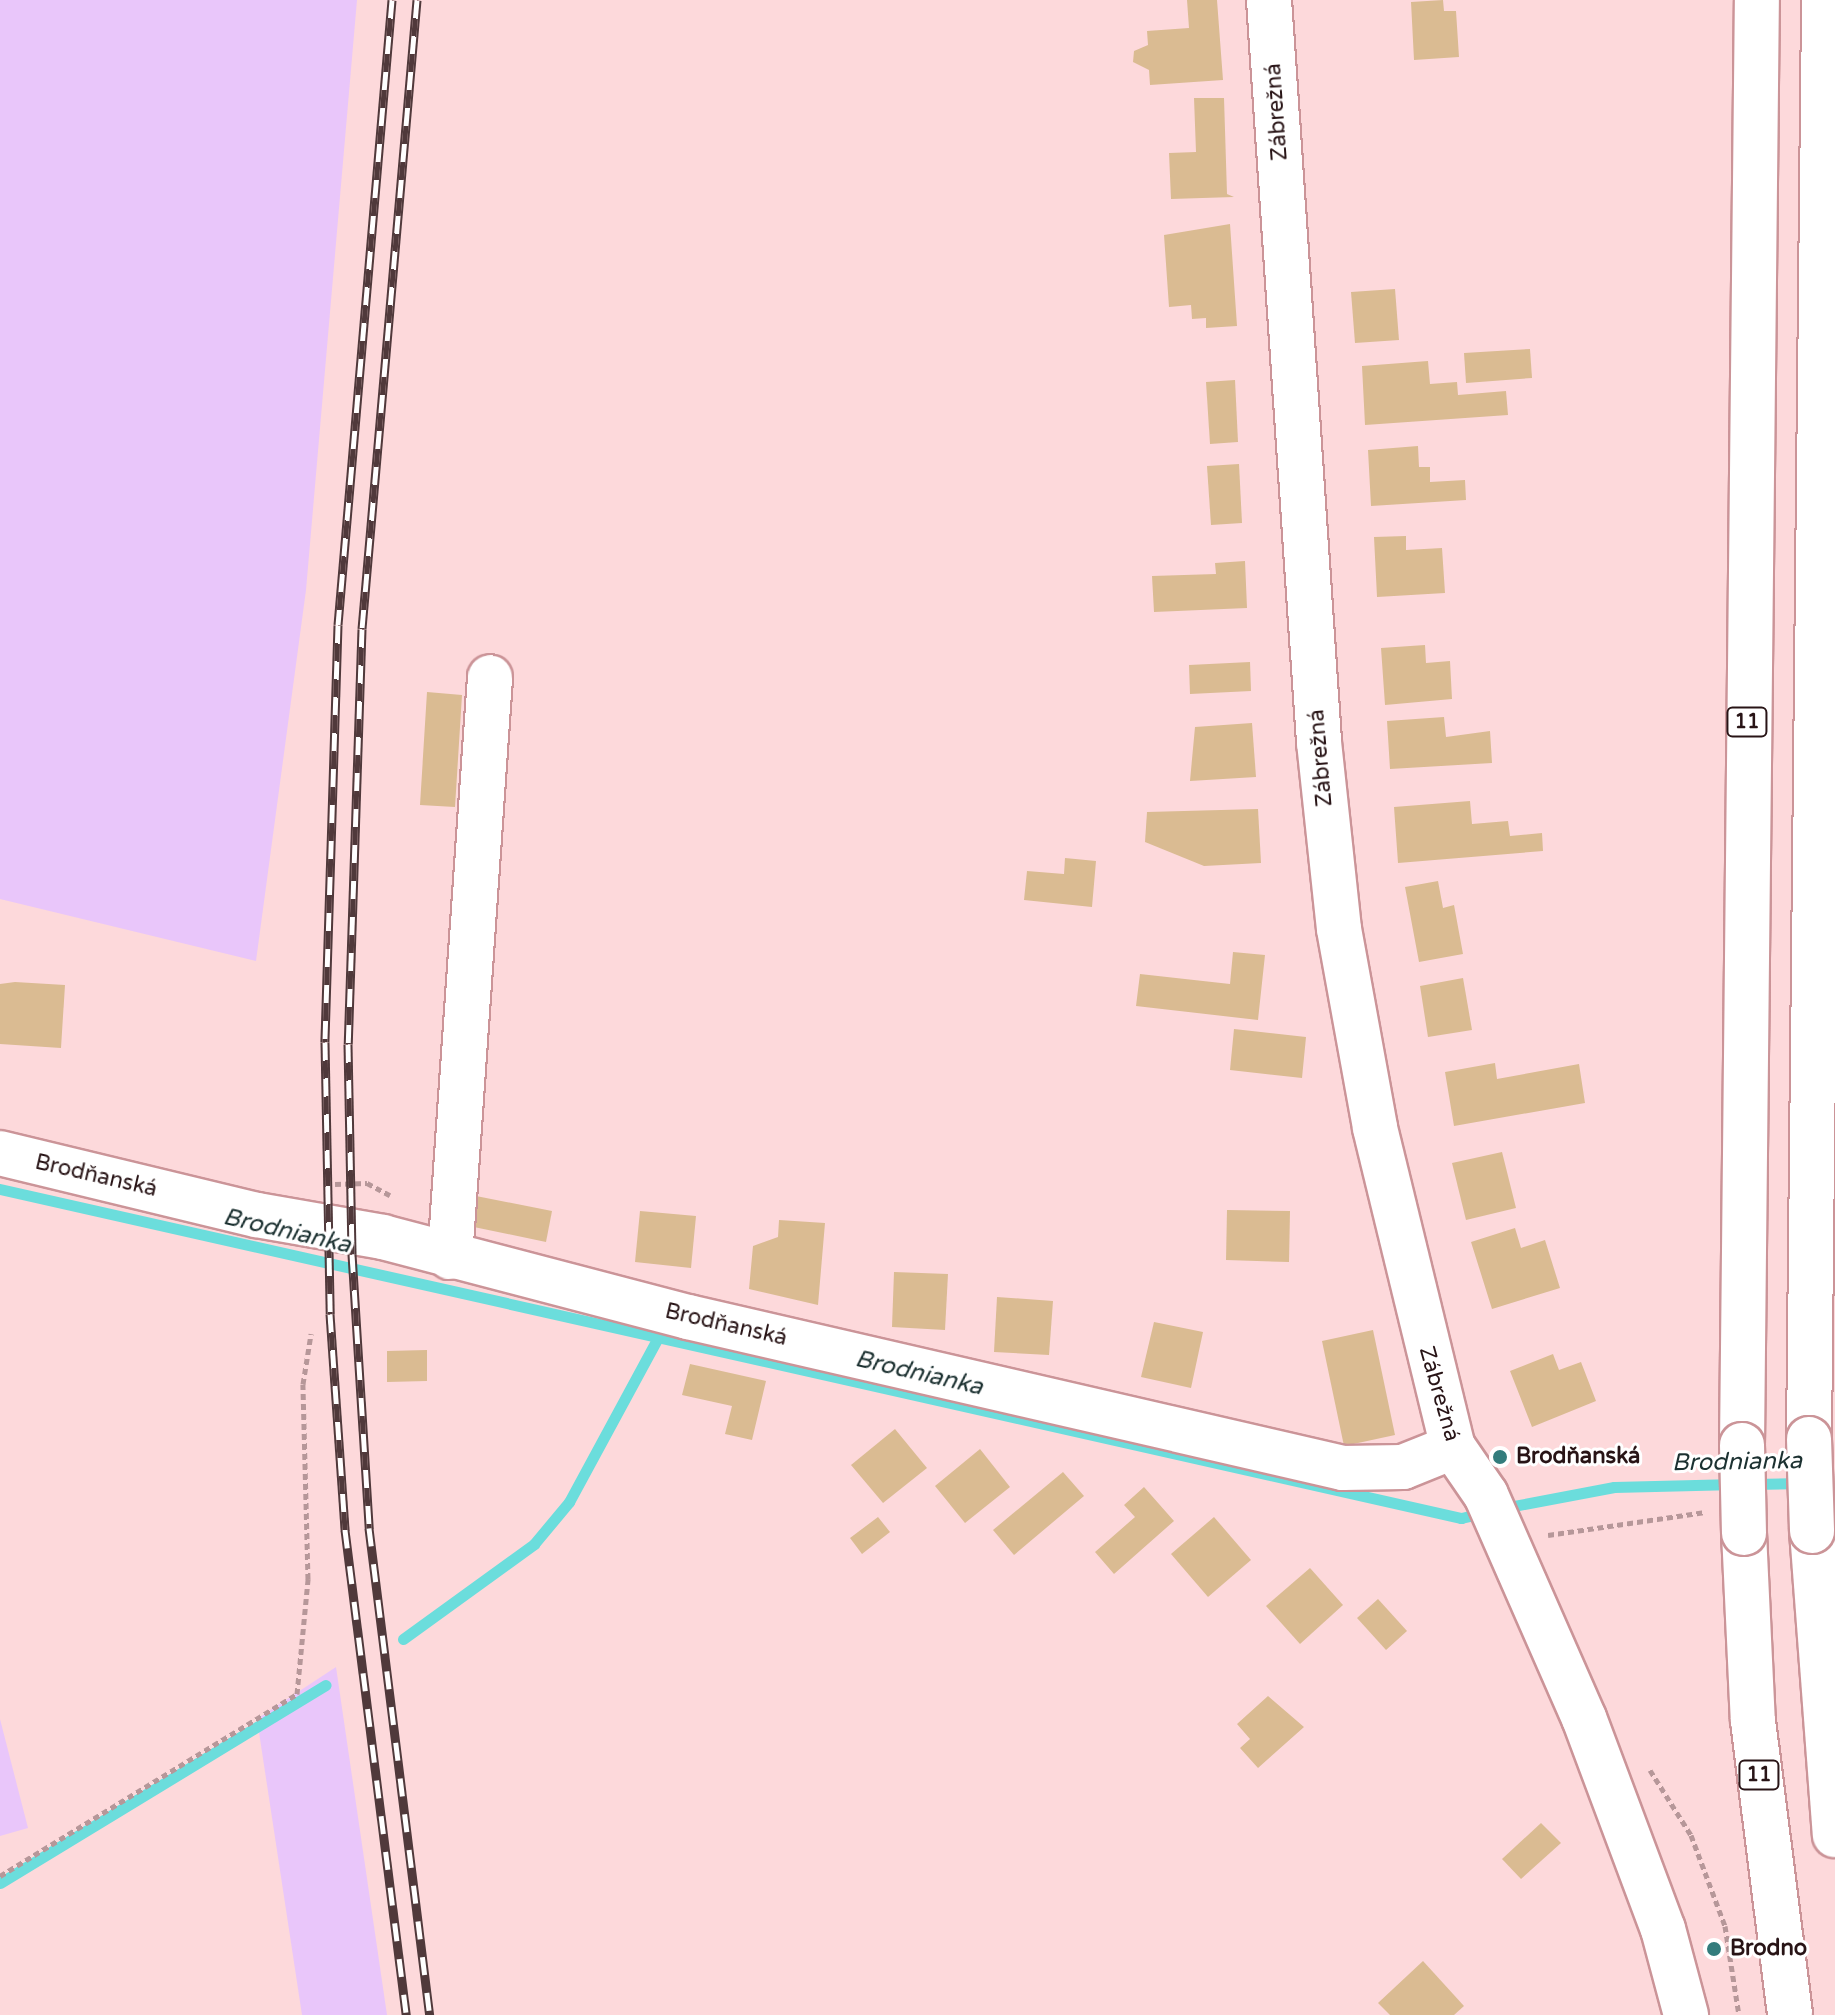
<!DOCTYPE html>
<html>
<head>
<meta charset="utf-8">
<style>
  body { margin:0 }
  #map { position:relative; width:1835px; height:2015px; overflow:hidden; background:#fdd9db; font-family:"Varela Round",sans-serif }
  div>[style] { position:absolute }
  .green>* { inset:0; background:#e9c6fa }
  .stream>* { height:11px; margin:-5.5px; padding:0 5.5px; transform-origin:5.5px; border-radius:5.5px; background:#6bdddc }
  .building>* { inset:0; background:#dabb92 }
  .path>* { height:5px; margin-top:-2.5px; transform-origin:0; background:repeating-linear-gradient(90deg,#b69799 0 6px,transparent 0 10px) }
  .roads { filter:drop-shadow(2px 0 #cb9498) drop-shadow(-2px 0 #cb9498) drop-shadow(0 2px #cb9498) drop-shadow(0 -2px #cb9498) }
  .street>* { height:44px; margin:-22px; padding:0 22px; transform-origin:22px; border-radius:22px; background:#fff }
  .primary>* { height:44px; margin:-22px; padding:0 22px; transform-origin:22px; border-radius:22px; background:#fff }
  .rail>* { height:9px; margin-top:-4.5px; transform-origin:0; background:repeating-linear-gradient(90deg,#fff 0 18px,#50393b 0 36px); box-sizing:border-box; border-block:2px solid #50393b }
  .bridges { filter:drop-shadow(2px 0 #cb9498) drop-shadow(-2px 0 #cb9498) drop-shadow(0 2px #cb9498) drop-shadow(0 -2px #cb9498) }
  .primary-bridge>* { height:44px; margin:-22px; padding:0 22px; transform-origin:22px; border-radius:22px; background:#fff }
  .dots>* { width:22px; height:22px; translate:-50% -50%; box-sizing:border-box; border:4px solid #fff; border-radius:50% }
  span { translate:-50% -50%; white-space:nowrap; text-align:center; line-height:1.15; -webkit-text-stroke:6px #fff; paint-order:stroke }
  .shield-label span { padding:2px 6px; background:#fff; border:2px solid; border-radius:6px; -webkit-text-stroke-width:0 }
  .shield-label { font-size:20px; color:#281416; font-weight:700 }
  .street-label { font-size:22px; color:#281416 }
  .poi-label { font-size:22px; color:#281416; font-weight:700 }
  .left { translate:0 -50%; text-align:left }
  .water-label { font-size:24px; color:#1c3131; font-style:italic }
</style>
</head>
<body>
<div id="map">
  <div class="green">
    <i style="clip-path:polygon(0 0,357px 0,306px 590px,256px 961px,0 899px)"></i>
    <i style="clip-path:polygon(336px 1667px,387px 2015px,302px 2015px,257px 1719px)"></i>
    <i style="clip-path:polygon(0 1719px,28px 1828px,0 1836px)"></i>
  </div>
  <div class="stream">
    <i style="left:0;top:1189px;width:1498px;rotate:12.69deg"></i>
    <i style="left:1461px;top:1518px;width:22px;rotate:-13deg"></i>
    <i style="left:1753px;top:1484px;width:51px;rotate:-1.1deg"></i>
    <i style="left:1503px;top:1508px;width:113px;rotate:-10.7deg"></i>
    <i style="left:1614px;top:1487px;width:122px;rotate:-1.4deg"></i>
    <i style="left:403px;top:1639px;width:162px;rotate:-35.9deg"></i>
    <i style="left:534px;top:1544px;width:55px;rotate:-50.2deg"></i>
    <i style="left:569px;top:1502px;width:185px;rotate:-61.6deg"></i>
    <i style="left:0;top:1883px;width:381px;rotate:-31.3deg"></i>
  </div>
  <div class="building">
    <i style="clip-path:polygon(1187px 0,1217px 0,1223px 80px,1150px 85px,1149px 70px,1133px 62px,1134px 51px,1148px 45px,1147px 31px,1189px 28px)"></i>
    <i style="clip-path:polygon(1443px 0,1444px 11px,1456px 11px,1459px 57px,1414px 60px,1411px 2px)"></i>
    <i style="clip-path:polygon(1194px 98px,1224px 98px,1227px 194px,1234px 197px,1171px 199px,1169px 153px,1196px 152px)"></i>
    <i style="clip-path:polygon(1230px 224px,1237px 326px,1206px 328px,1206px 318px,1192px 319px,1191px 305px,1169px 307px,1164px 235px)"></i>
    <i style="clip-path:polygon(1395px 289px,1399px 340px,1355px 343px,1351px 292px)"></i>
    <i style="clip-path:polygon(1530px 349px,1532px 378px,1466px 383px,1464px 353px)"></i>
    <i style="clip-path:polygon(1428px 361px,1430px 384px,1457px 382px,1458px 395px,1506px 391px,1508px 415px,1365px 425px,1362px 366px)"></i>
    <i style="clip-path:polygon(1235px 380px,1238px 442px,1210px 444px,1206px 382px)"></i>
    <i style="clip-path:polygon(1418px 446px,1419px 467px,1430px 467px,1430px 482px,1465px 480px,1466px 500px,1371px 506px,1368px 450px)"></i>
    <i style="clip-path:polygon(1239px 464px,1242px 523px,1211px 525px,1207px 466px)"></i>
    <i style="clip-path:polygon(1406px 536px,1406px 550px,1442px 548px,1445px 593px,1377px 597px,1374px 537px)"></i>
    <i style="clip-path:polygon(1245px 561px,1247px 608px,1154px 612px,1152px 576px,1216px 574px,1215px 563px)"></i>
    <i style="clip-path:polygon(1425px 645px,1426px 663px,1450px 661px,1452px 699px,1385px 705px,1381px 648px)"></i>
    <i style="clip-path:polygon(1250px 662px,1251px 691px,1190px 694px,1189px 665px)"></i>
    <i style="clip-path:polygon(427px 692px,462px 695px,455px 807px,420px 805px)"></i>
    <i style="clip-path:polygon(1444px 717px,1446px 737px,1490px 731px,1492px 763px,1390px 769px,1387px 721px)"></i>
    <i style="clip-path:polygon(1252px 723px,1256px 777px,1190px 781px,1195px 727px)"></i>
    <i style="clip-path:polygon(1470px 801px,1472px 824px,1508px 821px,1510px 836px,1542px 833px,1543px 851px,1398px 863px,1394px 807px)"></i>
    <i style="clip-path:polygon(1258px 809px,1261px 863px,1204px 866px,1145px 842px,1147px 812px)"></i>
    <i style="clip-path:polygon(1065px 858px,1096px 861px,1092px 907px,1024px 900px,1027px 871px,1064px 874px)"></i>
    <i style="clip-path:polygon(1438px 881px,1443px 908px,1454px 905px,1463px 954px,1419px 962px,1405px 887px)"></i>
    <i style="clip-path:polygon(1233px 952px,1265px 955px,1258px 1020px,1136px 1006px,1140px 974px,1230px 984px)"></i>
    <i style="clip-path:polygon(1463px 978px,1472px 1030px,1428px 1037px,1420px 986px)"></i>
    <i style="clip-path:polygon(15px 982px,65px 985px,61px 1048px,0 1044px,0 984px)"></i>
    <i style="clip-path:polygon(1234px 1029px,1306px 1037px,1302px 1078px,1230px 1070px)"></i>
    <i style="clip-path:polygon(1495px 1063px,1497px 1079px,1579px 1064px,1585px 1103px,1454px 1126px,1445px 1072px)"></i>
    <i style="clip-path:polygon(1502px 1152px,1516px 1208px,1466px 1220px,1452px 1163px)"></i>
    <i style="clip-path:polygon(476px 1196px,552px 1211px,546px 1242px,469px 1226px)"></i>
    <i style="clip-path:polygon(1227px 1210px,1290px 1211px,1289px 1262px,1226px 1260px)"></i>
    <i style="clip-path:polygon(640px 1211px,696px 1216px,691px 1268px,635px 1262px)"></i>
    <i style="clip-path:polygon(779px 1220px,825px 1223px,818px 1305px,749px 1289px,753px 1246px,778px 1237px)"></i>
    <i style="clip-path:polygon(1515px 1228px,1521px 1248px,1545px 1240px,1560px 1288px,1492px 1309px,1471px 1242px)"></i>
    <i style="clip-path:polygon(894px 1272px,948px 1274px,945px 1330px,892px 1327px)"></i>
    <i style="clip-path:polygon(997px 1297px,1053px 1301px,1049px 1355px,994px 1352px)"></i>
    <i style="clip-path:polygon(1154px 1322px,1203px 1332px,1191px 1388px,1141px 1377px)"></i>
    <i style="clip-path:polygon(1373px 1330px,1395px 1435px,1344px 1446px,1322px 1341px)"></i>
    <i style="clip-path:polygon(427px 1350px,427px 1381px,387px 1382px,387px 1351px)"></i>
    <i style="clip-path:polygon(1553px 1354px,1559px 1370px,1581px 1362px,1596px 1401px,1532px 1427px,1510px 1371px)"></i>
    <i style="clip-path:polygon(690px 1364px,766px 1381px,752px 1440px,725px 1434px,732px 1406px,682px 1395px)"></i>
    <i style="clip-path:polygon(895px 1429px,927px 1468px,883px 1503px,851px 1465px)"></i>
    <i style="clip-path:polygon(980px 1449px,1010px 1487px,965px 1523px,935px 1486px)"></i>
    <i style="clip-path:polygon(1063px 1472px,1084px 1496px,1014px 1555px,993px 1530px)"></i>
    <i style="clip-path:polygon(1144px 1487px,1174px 1521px,1114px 1574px,1095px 1552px,1135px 1517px,1124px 1505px)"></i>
    <i style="clip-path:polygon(878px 1517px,890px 1532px,862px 1554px,850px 1538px)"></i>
    <i style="clip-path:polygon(1214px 1517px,1251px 1560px,1208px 1597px,1171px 1554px)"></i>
    <i style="clip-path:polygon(1310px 1568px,1343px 1605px,1300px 1644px,1266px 1606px)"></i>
    <i style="clip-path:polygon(1378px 1599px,1407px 1631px,1386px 1650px,1357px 1618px)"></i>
    <i style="clip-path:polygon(1268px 1696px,1304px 1727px,1258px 1768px,1240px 1748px,1250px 1739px,1237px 1724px)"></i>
    <i style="clip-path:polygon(1541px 1823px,1561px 1843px,1521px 1879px,1502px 1859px)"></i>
    <i style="clip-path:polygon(1423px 1961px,1464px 2006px,1454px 2015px,1390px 2015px,1378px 2003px)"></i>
  </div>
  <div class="path">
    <i style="left:335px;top:1184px;width:32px;rotate:-2deg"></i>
    <i style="left:367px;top:1183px;width:26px;rotate:28deg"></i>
    <i style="left:1548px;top:1535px;width:159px;rotate:-8.3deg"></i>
    <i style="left:1650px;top:1770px;width:77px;rotate:57.8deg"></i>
    <i style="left:1691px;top:1835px;width:97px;rotate:69.5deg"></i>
    <i style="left:1725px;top:1926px;width:90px;rotate:81.1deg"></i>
    <i style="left:0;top:1876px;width:348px;rotate:-31.5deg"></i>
    <i style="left:297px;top:1694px;width:116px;rotate:-84.5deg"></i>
    <i style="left:308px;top:1579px;width:195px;rotate:-91.5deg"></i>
    <i style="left:303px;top:1384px;width:51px;rotate:-80.9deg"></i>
  </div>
  <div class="roads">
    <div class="street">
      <i style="left:1269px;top:0;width:744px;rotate:86.14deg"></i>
      <i style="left:1319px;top:742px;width:188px;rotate:83.9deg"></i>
      <i style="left:1339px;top:929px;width:202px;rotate:79.7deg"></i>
      <i style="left:1375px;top:1128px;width:328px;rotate:76.3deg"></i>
      <i style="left:1453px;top:1447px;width:58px;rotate:55.5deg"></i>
      <i style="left:1486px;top:1495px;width:244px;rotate:66.3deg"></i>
      <i style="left:1584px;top:1718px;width:225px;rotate:69.5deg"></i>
      <i style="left:1663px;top:1929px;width:89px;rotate:75deg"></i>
      <i style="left:0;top:1153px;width:264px;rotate:13.6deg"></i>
      <i style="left:257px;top:1215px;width:128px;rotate:9.9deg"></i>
      <i style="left:383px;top:1237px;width:315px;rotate:14.7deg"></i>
      <i style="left:688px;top:1317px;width:672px;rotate:12.98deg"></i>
      <i style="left:1343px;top:1468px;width:60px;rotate:-1deg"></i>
      <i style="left:1403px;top:1467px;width:54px;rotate:-21.8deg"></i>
      <i style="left:450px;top:1257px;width:581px;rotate:-86.05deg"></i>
    </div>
    <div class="primary">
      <i style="left:1809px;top:1439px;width:1439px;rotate:-89.4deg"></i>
      <i style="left:1742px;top:1445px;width:1445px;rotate:-89.41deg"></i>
      <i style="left:1812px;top:1531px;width:305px;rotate:85.7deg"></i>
      <i style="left:1744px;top:1533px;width:188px;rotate:87.3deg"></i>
      <i style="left:1753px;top:1721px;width:296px;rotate:82.8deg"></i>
    </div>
  </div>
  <div class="rail">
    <i style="left:392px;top:0;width:627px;rotate:94.94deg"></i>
    <i style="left:338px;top:625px;width:417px;rotate:91.8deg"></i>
    <i style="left:325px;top:1042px;width:272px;rotate:88.9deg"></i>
    <i style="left:330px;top:1314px;width:217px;rotate:86deg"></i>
    <i style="left:345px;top:1530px;width:489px;rotate:82.8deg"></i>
    <i style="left:417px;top:0;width:631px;rotate:95deg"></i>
    <i style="left:362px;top:629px;width:415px;rotate:91.9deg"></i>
    <i style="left:348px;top:1044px;width:210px;rotate:88.9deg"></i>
    <i style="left:352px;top:1254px;width:275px;rotate:86.4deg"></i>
    <i style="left:369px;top:1528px;width:491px;rotate:82.9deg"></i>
  </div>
  <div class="bridges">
    <div class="primary-bridge">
      <i style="left:1809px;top:1439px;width:92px;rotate:88.1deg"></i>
      <i style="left:1742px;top:1445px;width:88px;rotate:88.7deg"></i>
    </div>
  </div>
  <div class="dots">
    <i style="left:1500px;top:1457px;background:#337c7c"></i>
    <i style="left:1714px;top:1949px;background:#337c7c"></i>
  </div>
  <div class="shield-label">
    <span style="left:1747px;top:722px">11</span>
    <span style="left:1759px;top:1775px">11</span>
  </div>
  <div class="street-label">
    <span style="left:1277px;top:112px;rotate:-94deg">Zábrežná</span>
    <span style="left:1321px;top:758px;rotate:-95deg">Zábrežná</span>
    <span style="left:96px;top:1176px;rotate:13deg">Brodňanská</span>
    <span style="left:726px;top:1325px;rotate:13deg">Brodňanská</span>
    <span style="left:1439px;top:1394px;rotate:74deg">Zábrežná</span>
  </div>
  <div class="poi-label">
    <span class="left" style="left:1516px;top:1457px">Brodňanská</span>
    <span class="left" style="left:1730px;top:1949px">Brodno</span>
  </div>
  <div class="water-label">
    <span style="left:287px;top:1231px;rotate:13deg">Brodnianka</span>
    <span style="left:919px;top:1373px;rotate:13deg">Brodnianka</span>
    <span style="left:1737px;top:1462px;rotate:-1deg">Brodnianka</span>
  </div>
</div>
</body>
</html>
